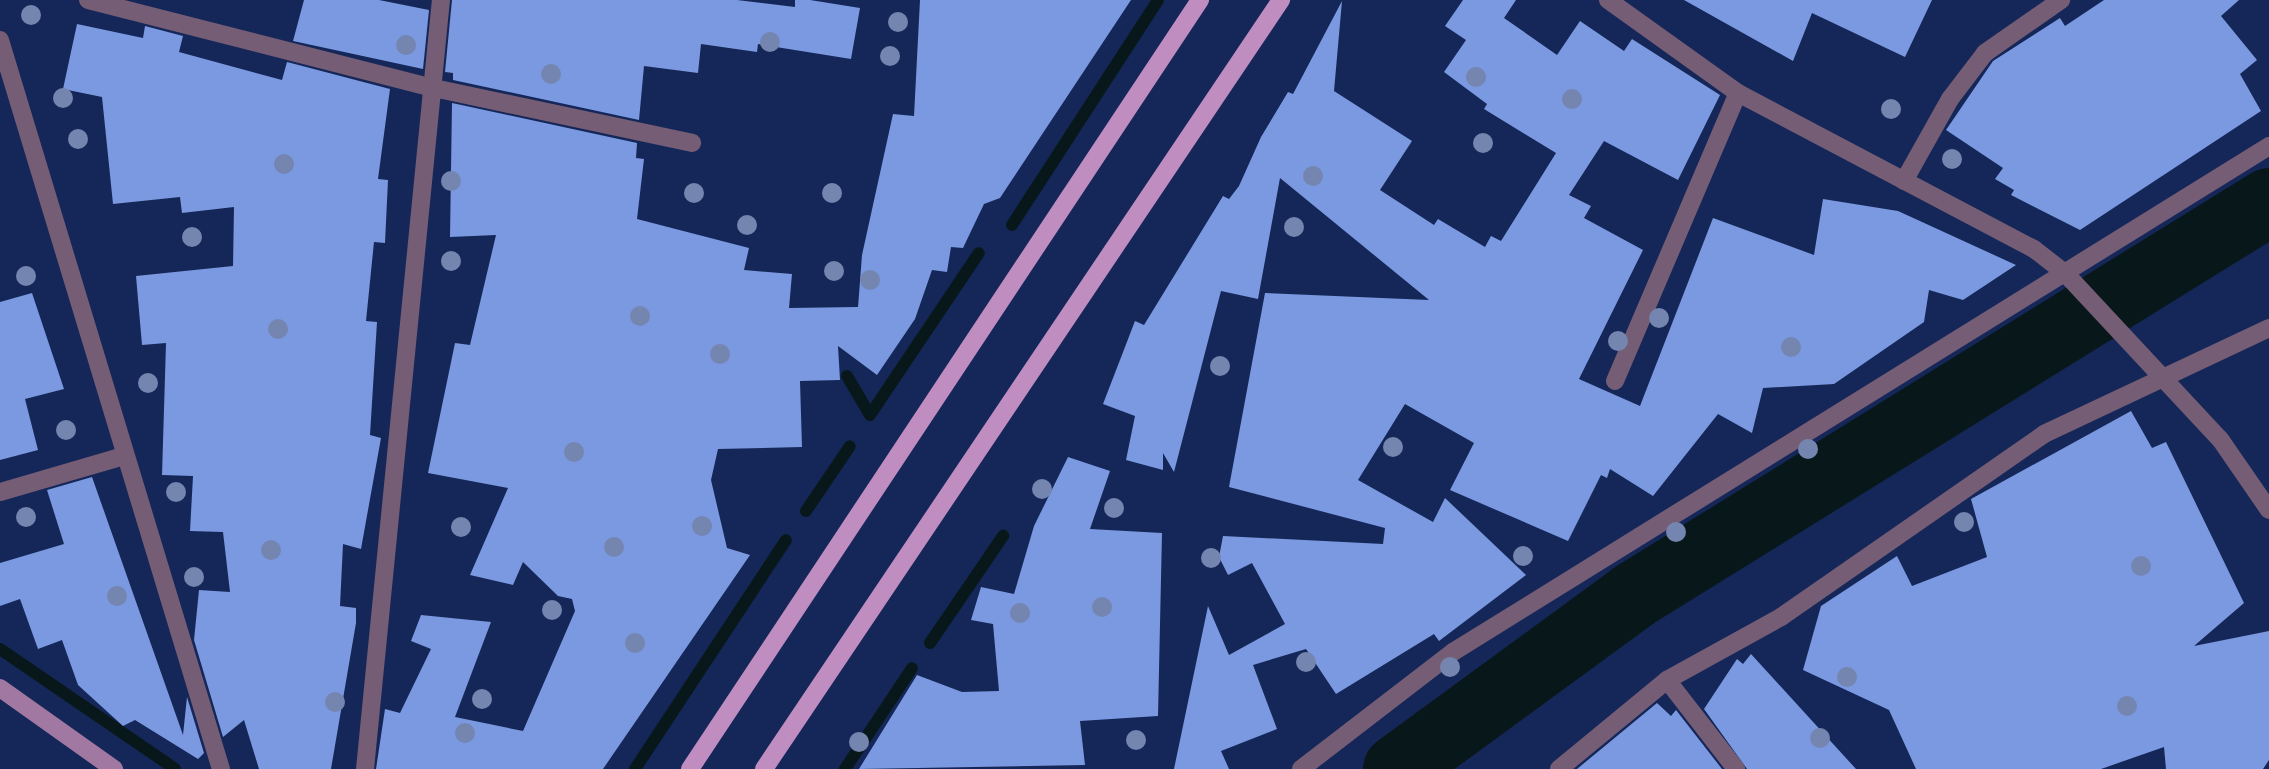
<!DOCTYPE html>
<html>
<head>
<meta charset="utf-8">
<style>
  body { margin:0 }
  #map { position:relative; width:2269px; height:769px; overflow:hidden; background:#152758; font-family:"Roboto Serif",serif }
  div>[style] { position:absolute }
  .stream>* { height:12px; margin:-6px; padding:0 6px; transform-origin:6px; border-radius:6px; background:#08181a }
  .river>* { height:68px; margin:-34px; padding:0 34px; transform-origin:34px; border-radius:34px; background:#08181a }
  .building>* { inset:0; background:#7a99e0 }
  .street>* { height:18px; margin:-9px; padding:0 9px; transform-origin:9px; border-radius:9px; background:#765d76 }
  .secondary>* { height:18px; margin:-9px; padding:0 9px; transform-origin:9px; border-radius:9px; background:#a078a1 }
  .primary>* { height:18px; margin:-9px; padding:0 9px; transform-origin:9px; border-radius:9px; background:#c08dc1 }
  .trees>* { width:20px; height:20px; margin:-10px; border-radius:50%; background:#7485b0 }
  span { translate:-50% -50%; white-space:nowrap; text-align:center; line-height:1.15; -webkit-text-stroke:7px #0c1d4c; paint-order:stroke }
</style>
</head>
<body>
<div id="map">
  <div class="stream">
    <i style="left:1012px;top:225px;width:268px;rotate:-57deg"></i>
    <i style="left:847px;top:376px;width:45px;rotate:59.5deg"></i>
    <i style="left:870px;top:415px;width:195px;rotate:-56.1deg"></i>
    <i style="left:806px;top:511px;width:78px;rotate:-55.9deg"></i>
    <i style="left:930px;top:643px;width:130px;rotate:-55.7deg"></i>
    <i style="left:0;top:649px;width:212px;rotate:34.4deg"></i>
    <i style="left:635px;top:769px;width:274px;rotate:-56.6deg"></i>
    <i style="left:845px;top:769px;width:121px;rotate:-56.4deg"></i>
  </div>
  <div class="river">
    <i style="left:1397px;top:769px;width:293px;rotate:-36.2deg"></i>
    <i style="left:1633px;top:596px;width:748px;rotate:-31.78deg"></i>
  </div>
  <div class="building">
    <i style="clip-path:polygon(304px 0,379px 0,429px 10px,423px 69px,293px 41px)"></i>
    <i style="clip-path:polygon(452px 0,737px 0,795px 7px,795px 0,810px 0,860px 8px,851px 59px,758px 44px,757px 52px,701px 44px,698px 73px,644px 66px,639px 120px,453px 80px,453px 73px,445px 72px)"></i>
    <i style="clip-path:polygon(920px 0,1131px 0,1000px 198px,984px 204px,963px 248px,951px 247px,947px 272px,932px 270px,915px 319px,877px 375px,838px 346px,840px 380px,800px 381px,802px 447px,718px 449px,711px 480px,727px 548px,750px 555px,603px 769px,376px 769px,385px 709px,400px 713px,431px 649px,411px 641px,421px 615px,491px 622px,455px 717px,523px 731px,575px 611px,572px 599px,558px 596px,523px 562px,513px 585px,470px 575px,508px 488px,428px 473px,455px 343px,470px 345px,496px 235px,450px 237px,452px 103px,637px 143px,636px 158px,644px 159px,637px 219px,749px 248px,744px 270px,792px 274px,789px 308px,858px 307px,862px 255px,893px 114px,914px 116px)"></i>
    <i style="clip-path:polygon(1463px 0,1516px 0,1504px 18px,1557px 55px,1580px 21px,1624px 51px,1632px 39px,1720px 95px,1678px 180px,1604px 141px,1569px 195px,1591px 206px,1584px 218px,1643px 250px,1579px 379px,1640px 406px,1713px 218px,1814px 255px,1823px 199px,1898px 211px,2016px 265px,1963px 300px,1929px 290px,1924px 322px,1834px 384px,1763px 388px,1752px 433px,1718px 414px,1653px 496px,1610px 469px,1607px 478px,1601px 475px,1568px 541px,1450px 490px,1474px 443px,1405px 404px,1358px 480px,1433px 522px,1445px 498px,1526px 575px,1439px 641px,1434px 634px,1336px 694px,1306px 649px,1253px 665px,1277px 729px,1221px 751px,1229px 769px,1174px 769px,1208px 606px,1229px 655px,1285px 624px,1252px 563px,1228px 575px,1219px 557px,1223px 536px,1383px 544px,1385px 528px,1229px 487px,1265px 293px,1429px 300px,1280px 178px,1258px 299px,1221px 291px,1174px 472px,1163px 453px,1163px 470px,1126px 460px,1135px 416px,1103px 404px,1135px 321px,1144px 325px,1223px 196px,1229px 199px,1239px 186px,1261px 137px,1288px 92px,1293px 94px,1342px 1px,1334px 91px,1412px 141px,1380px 190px,1434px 225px,1438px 219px,1485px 247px,1491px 236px,1501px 241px,1556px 153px,1484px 109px,1487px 104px,1444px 72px,1466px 40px,1445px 26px)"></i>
    <i style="clip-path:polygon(1684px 0,1932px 0,1905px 57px,1812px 13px,1793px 61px)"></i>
    <i style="clip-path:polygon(2104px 0,2239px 0,2221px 16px,2257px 60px,2240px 74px,2261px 111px,2080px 230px,2011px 195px,2014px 190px,1995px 179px,2003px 168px,1946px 130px,1993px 61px,2060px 18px,2065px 26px)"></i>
    <i style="clip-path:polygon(77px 24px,143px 38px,145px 26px,183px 36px,179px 52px,282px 80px,287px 62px,390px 89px,378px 179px,388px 180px,385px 243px,374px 242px,366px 321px,377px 322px,370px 435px,381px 438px,361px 549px,343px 544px,340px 606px,356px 608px,356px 623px,331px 769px,259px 769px,244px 720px,223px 737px,194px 640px,199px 590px,230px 592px,223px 532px,190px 531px,193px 476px,162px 475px,166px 343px,142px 345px,136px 276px,233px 266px,234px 207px,182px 213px,180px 197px,113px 204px,102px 97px,63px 89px)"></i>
    <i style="clip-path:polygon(32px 293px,64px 389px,25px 399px,38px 450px,0 460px,0 302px)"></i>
    <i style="clip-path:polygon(2131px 411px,2152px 448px,2166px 442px,2244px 603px,2194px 646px,2269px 631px,2269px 760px,2263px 769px,2166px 769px,2164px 747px,2101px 769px,1916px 769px,1889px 710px,1803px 670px,1821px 606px,1897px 556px,1912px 586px,1987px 557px,1971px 499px)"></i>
    <i style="clip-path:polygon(1068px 457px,1110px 471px,1090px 529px,1162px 533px,1158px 716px,1080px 721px,1085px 765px,859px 769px,917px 675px,962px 692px,999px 691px,993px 624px,971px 620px,981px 587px,1014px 594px,1034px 526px)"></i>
    <i style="clip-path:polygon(92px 477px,183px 735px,187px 697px,204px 753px,198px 759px,135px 720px,123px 726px,78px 685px,62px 640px,38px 649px,20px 599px,0 606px,0 563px,64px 544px,47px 490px)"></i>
    <i style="clip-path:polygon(1751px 654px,1856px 769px,1747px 769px,1704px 709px,1737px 659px,1743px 664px)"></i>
    <i style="clip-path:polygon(1657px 703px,1671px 716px,1676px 710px,1722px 769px,1577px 769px)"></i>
  </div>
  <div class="street">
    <i style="left:88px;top:0;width:352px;rotate:14.3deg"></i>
    <i style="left:429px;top:87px;width:269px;rotate:12deg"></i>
    <i style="left:1608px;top:0;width:160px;rotate:35.6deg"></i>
    <i style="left:1738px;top:93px;width:335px;rotate:27.8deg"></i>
    <i style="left:2034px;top:249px;width:39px;rotate:38deg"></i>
    <i style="left:2065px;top:273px;width:227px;rotate:47deg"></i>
    <i style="left:2220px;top:439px;width:86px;rotate:55.4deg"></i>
    <i style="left:0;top:40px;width:762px;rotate:73.14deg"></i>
    <i style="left:1904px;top:181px;width:94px;rotate:-60.7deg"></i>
    <i style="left:1950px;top:99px;width:58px;rotate:-52.7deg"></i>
    <i style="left:1985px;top:53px;width:93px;rotate:-34.9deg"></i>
    <i style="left:1615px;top:381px;width:313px;rotate:-66.9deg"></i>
    <i style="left:0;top:492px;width:129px;rotate:-16.2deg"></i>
    <i style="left:1667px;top:680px;width:113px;rotate:52.2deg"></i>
    <i style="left:365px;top:769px;width:773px;rotate:-84.36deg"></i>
    <i style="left:1301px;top:769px;width:192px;rotate:-37.6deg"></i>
    <i style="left:1453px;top:652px;width:960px;rotate:-31.8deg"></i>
    <i style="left:1559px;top:769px;width:140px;rotate:-39.5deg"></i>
    <i style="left:1667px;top:680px;width:130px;rotate:-28.9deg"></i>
    <i style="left:1781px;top:617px;width:320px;rotate:-34.8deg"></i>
    <i style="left:2044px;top:434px;width:249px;rotate:-25.2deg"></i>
  </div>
  <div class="secondary">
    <i style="left:0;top:688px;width:140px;rotate:35.4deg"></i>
  </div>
  <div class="primary">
    <i style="left:690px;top:769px;width:923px;rotate:-56.45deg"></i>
    <i style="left:764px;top:769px;width:927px;rotate:-56.09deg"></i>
  </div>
  <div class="trees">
    <i style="left:31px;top:15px"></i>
    <i style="left:898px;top:22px"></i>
    <i style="left:770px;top:42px"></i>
    <i style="left:406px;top:45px"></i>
    <i style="left:890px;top:56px"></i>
    <i style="left:551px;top:74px"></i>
    <i style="left:1476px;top:77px"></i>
    <i style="left:63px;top:98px"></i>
    <i style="left:1572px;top:99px"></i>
    <i style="left:1891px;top:109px"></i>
    <i style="left:78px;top:139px"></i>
    <i style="left:1483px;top:143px"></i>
    <i style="left:1952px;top:159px"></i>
    <i style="left:284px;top:164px"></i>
    <i style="left:1313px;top:176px"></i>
    <i style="left:451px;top:181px"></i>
    <i style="left:694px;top:193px"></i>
    <i style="left:832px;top:193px"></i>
    <i style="left:747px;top:225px"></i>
    <i style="left:1294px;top:227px"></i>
    <i style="left:192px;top:237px"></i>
    <i style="left:451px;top:261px"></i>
    <i style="left:834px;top:271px"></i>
    <i style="left:26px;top:276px"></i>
    <i style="left:870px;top:280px"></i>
    <i style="left:640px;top:316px"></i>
    <i style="left:1659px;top:318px"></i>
    <i style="left:278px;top:329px"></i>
    <i style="left:1618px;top:341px"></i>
    <i style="left:1791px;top:347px"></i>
    <i style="left:720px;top:354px"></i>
    <i style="left:1220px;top:366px"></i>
    <i style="left:148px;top:383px"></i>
    <i style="left:66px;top:430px"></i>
    <i style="left:1393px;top:447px"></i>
    <i style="left:1808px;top:449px"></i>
    <i style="left:574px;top:452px"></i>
    <i style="left:1042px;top:489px"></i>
    <i style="left:176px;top:492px"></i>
    <i style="left:1114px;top:508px"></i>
    <i style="left:26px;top:517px"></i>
    <i style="left:1964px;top:522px"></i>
    <i style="left:702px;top:526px"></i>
    <i style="left:461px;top:527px"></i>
    <i style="left:1676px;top:532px"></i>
    <i style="left:614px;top:547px"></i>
    <i style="left:271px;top:550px"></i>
    <i style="left:1523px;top:556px"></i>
    <i style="left:1211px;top:558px"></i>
    <i style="left:2141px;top:566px"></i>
    <i style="left:194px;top:577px"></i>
    <i style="left:117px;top:596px"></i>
    <i style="left:1102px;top:607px"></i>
    <i style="left:552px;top:610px"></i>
    <i style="left:1020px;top:613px"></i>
    <i style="left:635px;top:643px"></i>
    <i style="left:1306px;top:662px"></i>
    <i style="left:1450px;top:667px"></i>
    <i style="left:1847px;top:677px"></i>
    <i style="left:482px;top:699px"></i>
    <i style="left:335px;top:702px"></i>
    <i style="left:2127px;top:706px"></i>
    <i style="left:465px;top:733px"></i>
    <i style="left:1820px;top:738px"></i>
    <i style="left:1136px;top:740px"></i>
    <i style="left:859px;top:742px"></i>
  </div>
</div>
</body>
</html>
